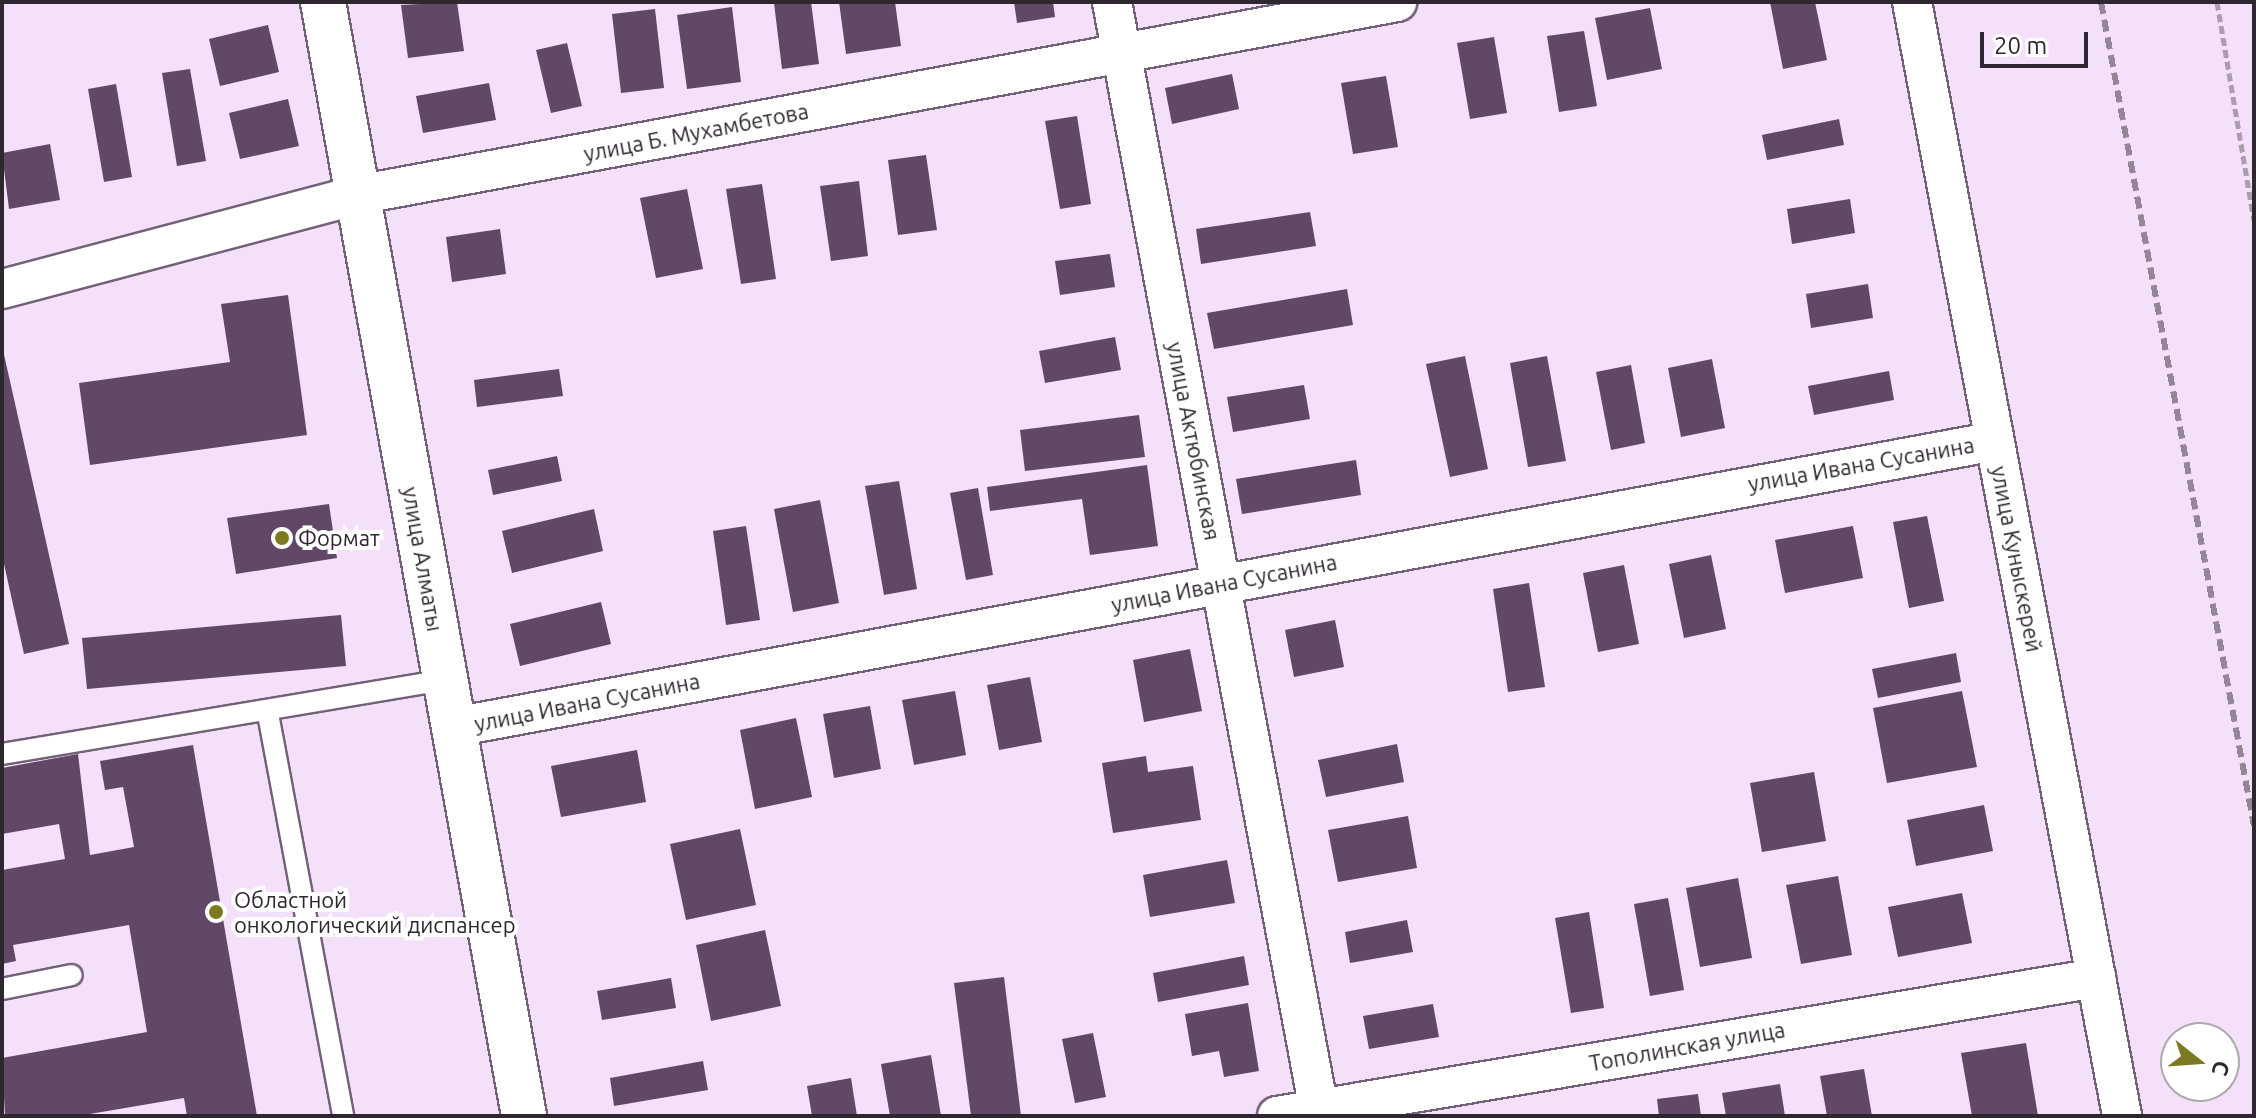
<!DOCTYPE html>
<html>
<head>
<meta charset="utf-8">
<style>
  body { margin:0 }
  #map { position:relative; width:2256px; height:1118px; overflow:hidden; background:#f5e0f9; font-family:Ubuntu,sans-serif }
  div>[style] { position:absolute }
  .building>* { inset:0; background:#624867 }
  .path>* { height:5px; margin-top:-2.5px; transform-origin:0; background:repeating-linear-gradient(90deg,#ac9caf 0 8px,transparent 0 12px) }
  .roads { filter:drop-shadow(2px 0 #736177) drop-shadow(-2px 0 #736177) drop-shadow(0 2px #736177) drop-shadow(0 -2px #736177) }
  .service>* { height:20px; margin:-10px; padding:0 10px; transform-origin:10px; border-radius:10px; background:#fff }
  .minor>* { height:38px; margin:-19px; padding:0 19px; transform-origin:19px; border-radius:19px; background:#fff }
  .tertiary>* { height:44px; margin:-22px; padding:0 22px; transform-origin:22px; border-radius:22px; background:#fff }
  .rail>* { height:6px; margin-top:-3px; transform-origin:0; background:repeating-linear-gradient(90deg,#948597 0 12px,transparent 0 18px) }
  .dots>* { width:22px; height:22px; translate:-50% -50%; box-sizing:border-box; border:4px solid #fff; border-radius:50% }
  span { translate:-50% -50%; white-space:nowrap; text-align:center; line-height:1.15; -webkit-text-stroke:8px #fff; paint-order:stroke }
  .street-label { font-size:22px; color:#2f2730 }
  .poi-label { font-size:22px; color:#2f2730 }
  .left { translate:0 -50%; text-align:left }
  .frame { position:absolute; inset:0; border:4px solid #2f2730; pointer-events:none }
  .north { position:absolute; left:2160px; top:1022px; width:80px; height:80px; box-sizing:border-box; background:#fff; border:2px solid #aca9ac; border-radius:50%; rotate:107deg; font-size:22px; font-weight:700; line-height:32px; text-align:center; color:#2f2730 }
  .north::after { content:''; display:block; margin:auto; width:28px; height:36px; background:#7c7a20; clip-path:polygon(50% 0,100% 100%,50% 72%,0 100%) }
  .scale { position:absolute; left:1980px; top:32px; width:108px; height:36px; box-sizing:border-box; border:4px solid #2f2730; border-top:0; padding-left:10px; font-size:24px; line-height:28px; white-space:nowrap; color:#2f2730; -webkit-text-stroke:6px #fff; paint-order:stroke }
</style>
</head>
<body>
<div id="map">
  <div class="building">
    <i style="clip-path:polygon(457px 2px,464px 51px,408px 58px,401px 5px)"></i>
    <i style="clip-path:polygon(784px 2px,811px 2px,819px 64px,782px 69px,774px 3px)"></i>
    <i style="clip-path:polygon(839px 2px,895px 2px,901px 46px,846px 54px)"></i>
    <i style="clip-path:polygon(1014px 2px,1053px 2px,1055px 17px,1017px 23px)"></i>
    <i style="clip-path:polygon(1770px 2px,1815px 2px,1827px 60px,1783px 69px)"></i>
    <i style="clip-path:polygon(732px 7px,741px 82px,687px 89px,677px 15px)"></i>
    <i style="clip-path:polygon(1650px 8px,1662px 69px,1607px 80px,1595px 18px)"></i>
    <i style="clip-path:polygon(655px 9px,664px 88px,621px 93px,612px 14px)"></i>
    <i style="clip-path:polygon(268px 25px,279px 72px,220px 86px,209px 39px)"></i>
    <i style="clip-path:polygon(1584px 31px,1597px 106px,1559px 112px,1547px 36px)"></i>
    <i style="clip-path:polygon(1494px 37px,1507px 113px,1470px 119px,1457px 43px)"></i>
    <i style="clip-path:polygon(567px 43px,582px 106px,551px 113px,536px 50px)"></i>
    <i style="clip-path:polygon(190px 69px,206px 161px,177px 166px,162px 73px)"></i>
    <i style="clip-path:polygon(1232px 74px,1239px 109px,1172px 124px,1165px 88px)"></i>
    <i style="clip-path:polygon(1386px 76px,1398px 147px,1353px 154px,1341px 83px)"></i>
    <i style="clip-path:polygon(489px 83px,496px 120px,423px 133px,416px 96px)"></i>
    <i style="clip-path:polygon(116px 84px,132px 177px,104px 182px,88px 89px)"></i>
    <i style="clip-path:polygon(288px 99px,299px 146px,240px 159px,229px 113px)"></i>
    <i style="clip-path:polygon(1077px 116px,1091px 204px,1060px 209px,1045px 121px)"></i>
    <i style="clip-path:polygon(1839px 119px,1844px 145px,1767px 160px,1762px 135px)"></i>
    <i style="clip-path:polygon(50px 144px,60px 200px,9px 209px,2px 153px)"></i>
    <i style="clip-path:polygon(926px 155px,937px 230px,898px 235px,888px 160px)"></i>
    <i style="clip-path:polygon(859px 181px,868px 256px,831px 261px,820px 186px)"></i>
    <i style="clip-path:polygon(762px 184px,776px 279px,741px 284px,726px 189px)"></i>
    <i style="clip-path:polygon(687px 189px,703px 269px,656px 278px,640px 198px)"></i>
    <i style="clip-path:polygon(1850px 199px,1855px 233px,1792px 244px,1787px 209px)"></i>
    <i style="clip-path:polygon(1310px 212px,1316px 246px,1201px 264px,1196px 229px)"></i>
    <i style="clip-path:polygon(500px 229px,506px 274px,452px 282px,446px 237px)"></i>
    <i style="clip-path:polygon(1110px 254px,1115px 287px,1060px 295px,1055px 261px)"></i>
    <i style="clip-path:polygon(1868px 284px,1873px 318px,1811px 328px,1806px 294px)"></i>
    <i style="clip-path:polygon(1347px 289px,1353px 325px,1214px 349px,1207px 313px)"></i>
    <i style="clip-path:polygon(288px 295px,307px 435px,90px 465px,79px 383px,230px 362px,221px 304px)"></i>
    <i style="clip-path:polygon(1115px 337px,1121px 370px,1045px 383px,1039px 351px)"></i>
    <i style="clip-path:polygon(3px 350px,69px 644px,24px 654px,2px 555px)"></i>
    <i style="clip-path:polygon(1465px 356px,1488px 469px,1450px 477px,1426px 364px)"></i>
    <i style="clip-path:polygon(1547px 356px,1566px 461px,1528px 467px,1510px 363px)"></i>
    <i style="clip-path:polygon(1712px 359px,1725px 428px,1681px 437px,1668px 368px)"></i>
    <i style="clip-path:polygon(1631px 365px,1645px 443px,1611px 450px,1596px 372px)"></i>
    <i style="clip-path:polygon(559px 369px,563px 396px,477px 407px,474px 380px)"></i>
    <i style="clip-path:polygon(1889px 371px,1894px 400px,1814px 415px,1808px 386px)"></i>
    <i style="clip-path:polygon(1304px 385px,1310px 419px,1233px 432px,1227px 397px)"></i>
    <i style="clip-path:polygon(1139px 415px,1145px 457px,1025px 471px,1020px 430px)"></i>
    <i style="clip-path:polygon(557px 456px,562px 481px,493px 495px,488px 470px)"></i>
    <i style="clip-path:polygon(1356px 460px,1361px 495px,1242px 514px,1236px 479px)"></i>
    <i style="clip-path:polygon(1147px 465px,1158px 546px,1090px 555px,1082px 499px,990px 511px,987px 487px)"></i>
    <i style="clip-path:polygon(899px 481px,917px 589px,884px 595px,865px 486px)"></i>
    <i style="clip-path:polygon(978px 488px,993px 575px,966px 580px,950px 493px)"></i>
    <i style="clip-path:polygon(820px 500px,839px 603px,793px 612px,774px 509px)"></i>
    <i style="clip-path:polygon(329px 504px,337px 558px,236px 574px,227px 518px)"></i>
    <i style="clip-path:polygon(594px 509px,603px 551px,512px 573px,502px 531px)"></i>
    <i style="clip-path:polygon(1927px 516px,1944px 601px,1909px 608px,1893px 522px)"></i>
    <i style="clip-path:polygon(746px 526px,760px 620px,726px 625px,713px 531px)"></i>
    <i style="clip-path:polygon(1853px 526px,1863px 578px,1785px 593px,1775px 540px)"></i>
    <i style="clip-path:polygon(1711px 555px,1726px 629px,1684px 638px,1669px 564px)"></i>
    <i style="clip-path:polygon(1624px 565px,1639px 644px,1598px 652px,1583px 573px)"></i>
    <i style="clip-path:polygon(1529px 583px,1545px 687px,1508px 692px,1493px 589px)"></i>
    <i style="clip-path:polygon(601px 602px,611px 644px,520px 666px,510px 624px)"></i>
    <i style="clip-path:polygon(341px 615px,346px 666px,87px 689px,82px 638px)"></i>
    <i style="clip-path:polygon(1335px 620px,1344px 667px,1294px 677px,1285px 630px)"></i>
    <i style="clip-path:polygon(1190px 649px,1202px 711px,1144px 722px,1133px 660px)"></i>
    <i style="clip-path:polygon(1956px 653px,1961px 682px,1878px 698px,1872px 669px)"></i>
    <i style="clip-path:polygon(1030px 677px,1042px 742px,999px 750px,987px 685px)"></i>
    <i style="clip-path:polygon(955px 691px,966px 755px,914px 765px,902px 700px)"></i>
    <i style="clip-path:polygon(1962px 691px,1977px 767px,1887px 783px,1873px 708px)"></i>
    <i style="clip-path:polygon(870px 706px,881px 769px,834px 778px,823px 714px)"></i>
    <i style="clip-path:polygon(796px 718px,812px 797px,755px 809px,740px 730px)"></i>
    <i style="clip-path:polygon(1397px 744px,1404px 782px,1326px 797px,1318px 760px)"></i>
    <i style="clip-path:polygon(193px 745px,257px 1116px,187px 1116px,184px 1098px,78px 1116px,5px 1116px,2px 1058px,147px 1032px,129px 925px,13px 945px,16px 961px,2px 964px,2px 870px,65px 859px,59px 824px,2px 834px,2px 768px,78px 754px,90px 855px,134px 847px,123px 787px,105px 790px,100px 761px)"></i>
    <i style="clip-path:polygon(637px 750px,646px 802px,561px 817px,551px 766px)"></i>
    <i style="clip-path:polygon(1146px 756px,1148px 772px,1193px 766px,1201px 820px,1113px 833px,1102px 763px)"></i>
    <i style="clip-path:polygon(1814px 772px,1826px 841px,1762px 852px,1750px 783px)"></i>
    <i style="clip-path:polygon(1984px 805px,1993px 851px,1916px 866px,1907px 820px)"></i>
    <i style="clip-path:polygon(1408px 816px,1417px 868px,1338px 882px,1328px 830px)"></i>
    <i style="clip-path:polygon(740px 829px,756px 905px,686px 920px,670px 844px)"></i>
    <i style="clip-path:polygon(1227px 860px,1235px 903px,1150px 917px,1143px 875px)"></i>
    <i style="clip-path:polygon(1838px 876px,1852px 955px,1801px 964px,1786px 885px)"></i>
    <i style="clip-path:polygon(1738px 878px,1752px 958px,1700px 967px,1686px 888px)"></i>
    <i style="clip-path:polygon(1962px 893px,1972px 943px,1898px 957px,1888px 907px)"></i>
    <i style="clip-path:polygon(1668px 898px,1684px 990px,1650px 996px,1634px 904px)"></i>
    <i style="clip-path:polygon(1589px 912px,1604px 1008px,1571px 1013px,1555px 918px)"></i>
    <i style="clip-path:polygon(1407px 920px,1413px 952px,1350px 963px,1345px 932px)"></i>
    <i style="clip-path:polygon(765px 930px,781px 1006px,711px 1021px,696px 945px)"></i>
    <i style="clip-path:polygon(1244px 956px,1249px 985px,1158px 1002px,1153px 973px)"></i>
    <i style="clip-path:polygon(1004px 977px,1021px 1116px,971px 1116px,954px 983px)"></i>
    <i style="clip-path:polygon(671px 978px,676px 1008px,602px 1020px,597px 991px)"></i>
    <i style="clip-path:polygon(1248px 1003px,1259px 1071px,1224px 1077px,1219px 1051px,1192px 1056px,1185px 1014px)"></i>
    <i style="clip-path:polygon(1433px 1004px,1439px 1037px,1369px 1049px,1363px 1016px)"></i>
    <i style="clip-path:polygon(1093px 1033px,1106px 1097px,1075px 1103px,1062px 1039px)"></i>
    <i style="clip-path:polygon(2026px 1043px,2038px 1116px,1972px 1116px,1961px 1053px)"></i>
    <i style="clip-path:polygon(931px 1055px,941px 1116px,890px 1116px,881px 1064px)"></i>
    <i style="clip-path:polygon(703px 1061px,708px 1090px,614px 1106px,610px 1078px)"></i>
    <i style="clip-path:polygon(1864px 1069px,1872px 1116px,1827px 1116px,1820px 1076px)"></i>
    <i style="clip-path:polygon(851px 1078px,857px 1116px,812px 1116px,807px 1086px)"></i>
    <i style="clip-path:polygon(1780px 1084px,1785px 1116px,1726px 1116px,1722px 1093px)"></i>
    <i style="clip-path:polygon(1698px 1094px,1701px 1116px,1659px 1116px,1657px 1099px)"></i>
  </div>
  <div class="path">
    <i style="left:2217px;top:2px;width:221px;rotate:80.4deg"></i>
  </div>
  <div class="roads">
    <div class="service">
      <i style="left:268px;top:714px;width:409px;rotate:79.4deg"></i>
      <i style="left:2px;top:754px;width:449px;rotate:-9.5deg"></i>
      <i style="left:2px;top:989px;width:71px;rotate:-11.3deg"></i>
    </div>
    <div class="minor">
      <i style="left:1112px;top:2px;width:1133px;rotate:79.42deg"></i>
      <i style="left:1912px;top:2px;width:1134px;rotate:79.32deg"></i>
      <i style="left:2px;top:289px;width:367px;rotate:-14.8deg"></i>
      <i style="left:357px;top:195px;width:1058px;rotate:-10.51deg"></i>
      <i style="left:454px;top:727px;width:1567px;rotate:-10.51deg"></i>
      <i style="left:1277px;top:1116px;width:831px;rotate:-9.56deg"></i>
    </div>
    <div class="tertiary">
      <i style="left:323px;top:2px;width:1132px;rotate:79.77deg"></i>
    </div>
  </div>
  <div class="rail">
    <i style="left:2101px;top:2px;width:838px;rotate:79.48deg"></i>
  </div>
  <div class="dots">
    <i style="left:282px;top:538px;background:#7c7a20"></i>
    <i style="left:216px;top:912px;background:#7c7a20"></i>
  </div>
  <div class="street-label">
    <span style="left:696px;top:132px;rotate:-11deg">улица Б. Мухамбетова</span>
    <span style="left:1194px;top:441px;rotate:79deg">улица Актюбинская</span>
    <span style="left:1861px;top:464px;rotate:-10deg">улица Ивана Сусанина</span>
    <span style="left:423px;top:559px;rotate:80deg">улица Алматы</span>
    <span style="left:2017px;top:559px;rotate:79deg">улица Куныскерей</span>
    <span style="left:1224px;top:583px;rotate:-11deg">улица Ивана Сусанина</span>
    <span style="left:587px;top:702px;rotate:-11deg">улица Ивана Сусанина</span>
    <span style="left:1687px;top:1046px;rotate:-10deg">Тополинская улица</span>
  </div>
  <div class="poi-label">
    <span class="left" style="left:298px;top:538px">Формат</span>
    <span class="left" style="left:234px;top:912px">Областной<br>онкологический диспансер</span>
  </div>
  <div class="frame"></div>
  <div class="north">С</div>
  <div class="scale">20 m</div>
</div>
</body>
</html>
